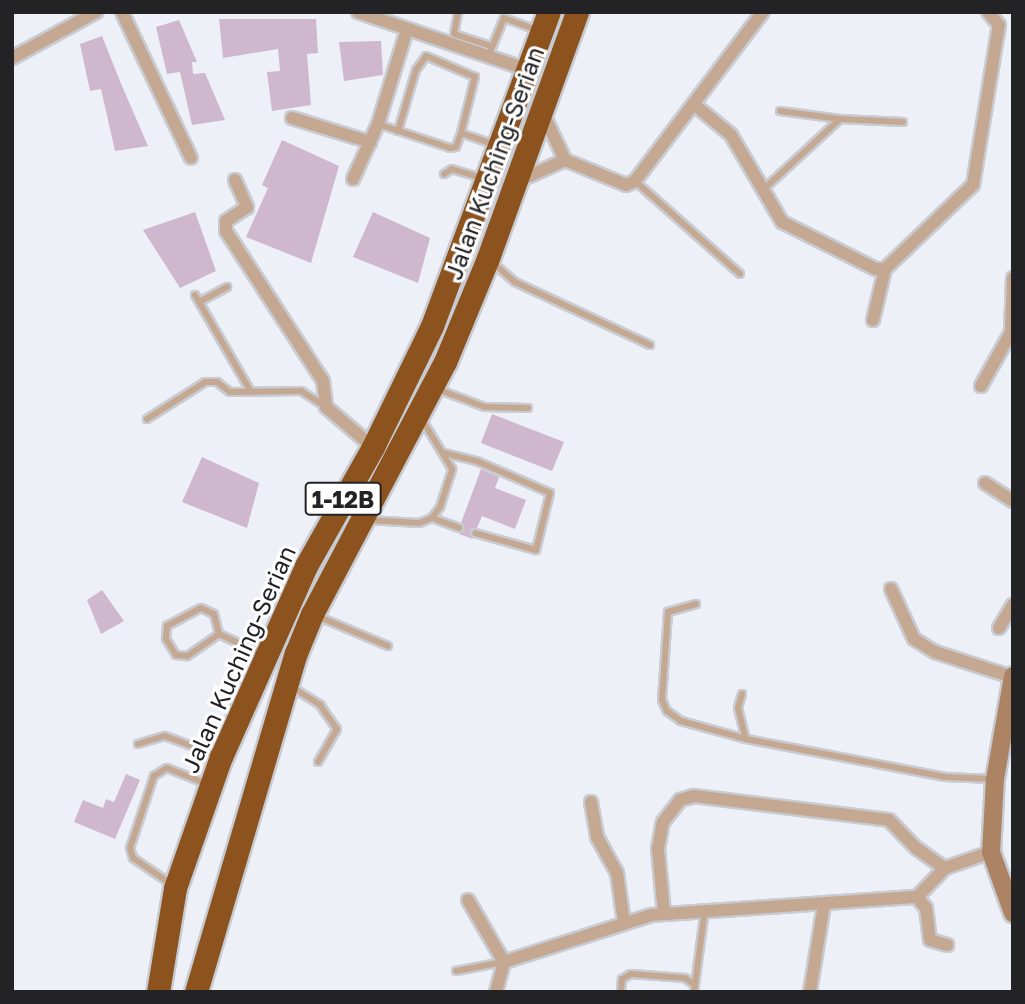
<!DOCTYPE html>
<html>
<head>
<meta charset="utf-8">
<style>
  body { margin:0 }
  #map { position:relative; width:1025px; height:1004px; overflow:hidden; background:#eef0f8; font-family:"Golos Text",sans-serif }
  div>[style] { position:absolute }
  .building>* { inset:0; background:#cfb7ce }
  .roads { filter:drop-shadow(2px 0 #c9cbd2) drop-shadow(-2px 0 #c9cbd2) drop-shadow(0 2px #c9cbd2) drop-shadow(0 -2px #c9cbd2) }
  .lane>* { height:6px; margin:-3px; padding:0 3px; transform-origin:3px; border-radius:3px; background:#c4a892 }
  .street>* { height:12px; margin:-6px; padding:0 6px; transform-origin:6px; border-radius:6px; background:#c4a892 }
  .secondary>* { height:18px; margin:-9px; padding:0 9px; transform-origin:9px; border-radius:9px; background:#ad8463 }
  .highway>* { height:23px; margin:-11.5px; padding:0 11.5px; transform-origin:11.5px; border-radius:11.5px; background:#8c531e }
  span { translate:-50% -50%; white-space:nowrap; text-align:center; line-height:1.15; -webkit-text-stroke:6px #fff; paint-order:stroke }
  .shield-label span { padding:2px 5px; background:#fff; border:2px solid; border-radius:5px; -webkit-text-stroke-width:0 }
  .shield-label { font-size:23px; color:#232326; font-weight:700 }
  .street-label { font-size:24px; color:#232326 }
  .frame { position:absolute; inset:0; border:14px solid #232326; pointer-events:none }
</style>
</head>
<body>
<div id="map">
  <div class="building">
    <i style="clip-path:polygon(219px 19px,316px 19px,318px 53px,307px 54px,311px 105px,272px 111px,267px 72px,280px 71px,278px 49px,223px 58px)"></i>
    <i style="clip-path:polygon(179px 20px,197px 62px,192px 62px,193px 74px,205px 73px,225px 120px,192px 125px,180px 72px,167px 74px,156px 27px)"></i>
    <i style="clip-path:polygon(102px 36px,122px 86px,148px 146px,115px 151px,101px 89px,90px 91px,80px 44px)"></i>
    <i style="clip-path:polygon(381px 41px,383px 75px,344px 81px,339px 42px)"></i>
    <i style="clip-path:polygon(282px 140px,339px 166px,311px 263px,246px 237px,268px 188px,262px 185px)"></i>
    <i style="clip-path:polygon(195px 212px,216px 271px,180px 288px,143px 230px)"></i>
    <i style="clip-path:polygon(373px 212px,430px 238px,418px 283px,353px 257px)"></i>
    <i style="clip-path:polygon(492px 414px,564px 442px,552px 471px,481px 443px)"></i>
    <i style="clip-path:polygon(202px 457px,259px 483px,247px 528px,182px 502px)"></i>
    <i style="clip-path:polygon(481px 469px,499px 477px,495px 488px,526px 500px,515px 529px,482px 516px,477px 528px,470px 531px,473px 539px,459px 534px,464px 529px,461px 523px)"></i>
    <i style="clip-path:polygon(102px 590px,124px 621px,101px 634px,87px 600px)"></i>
    <i style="clip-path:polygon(126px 774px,140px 780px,115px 839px,74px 822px,83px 800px,103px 808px,106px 799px,114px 802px)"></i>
  </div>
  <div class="roads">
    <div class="lane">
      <i style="left:458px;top:12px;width:22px;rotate:100deg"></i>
      <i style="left:454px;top:34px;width:39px;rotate:18deg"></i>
      <i style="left:488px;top:57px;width:42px;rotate:-67.7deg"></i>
      <i style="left:504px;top:18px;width:35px;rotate:20deg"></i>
      <i style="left:780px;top:111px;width:61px;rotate:7.6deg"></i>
      <i style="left:378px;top:124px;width:76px;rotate:18.4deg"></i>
      <i style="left:450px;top:148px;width:6px;rotate:-9deg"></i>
      <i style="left:456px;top:147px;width:15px;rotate:-70deg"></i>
      <i style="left:398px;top:131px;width:64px;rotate:-73.6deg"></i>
      <i style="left:416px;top:70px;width:17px;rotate:-54deg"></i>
      <i style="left:426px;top:56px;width:53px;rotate:23.2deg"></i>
      <i style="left:475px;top:77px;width:58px;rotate:104deg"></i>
      <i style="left:461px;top:133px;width:34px;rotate:19deg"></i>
      <i style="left:444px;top:174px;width:9px;rotate:-32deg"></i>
      <i style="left:452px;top:169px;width:34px;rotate:17deg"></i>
      <i style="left:635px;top:181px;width:140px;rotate:41.5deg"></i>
      <i style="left:764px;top:189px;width:103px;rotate:-42.6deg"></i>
      <i style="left:840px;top:119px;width:63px;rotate:2.7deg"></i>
      <i style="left:492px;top:262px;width:30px;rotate:41deg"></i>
      <i style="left:515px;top:282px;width:149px;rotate:25deg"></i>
      <i style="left:195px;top:295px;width:112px;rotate:60deg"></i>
      <i style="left:199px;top:302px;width:32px;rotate:-28deg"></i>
      <i style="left:437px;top:389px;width:51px;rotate:20.6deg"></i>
      <i style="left:485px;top:407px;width:43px;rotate:1.3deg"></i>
      <i style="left:147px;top:419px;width:69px;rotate:-32.5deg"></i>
      <i style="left:205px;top:382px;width:12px"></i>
      <i style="left:217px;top:382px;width:16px;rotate:38deg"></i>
      <i style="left:230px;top:392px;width:71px;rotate:-0.8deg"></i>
      <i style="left:301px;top:391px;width:28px;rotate:32deg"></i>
      <i style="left:444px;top:453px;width:36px;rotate:14deg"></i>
      <i style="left:479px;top:462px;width:77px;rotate:23.6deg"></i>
      <i style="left:550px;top:493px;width:59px;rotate:103.8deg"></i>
      <i style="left:536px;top:550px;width:63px;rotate:-164.4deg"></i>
      <i style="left:432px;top:518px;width:29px;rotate:20deg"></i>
      <i style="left:368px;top:520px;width:51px;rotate:3.4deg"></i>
      <i style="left:419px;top:523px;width:14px;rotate:-21deg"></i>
      <i style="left:432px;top:518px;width:14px;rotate:-54deg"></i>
      <i style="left:440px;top:507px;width:40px;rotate:-72deg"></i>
      <i style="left:452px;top:469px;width:60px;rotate:-121.3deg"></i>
      <i style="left:696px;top:604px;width:29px;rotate:164deg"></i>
      <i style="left:668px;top:612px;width:88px;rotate:93.9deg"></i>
      <i style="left:662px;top:700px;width:12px;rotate:66deg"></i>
      <i style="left:667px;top:711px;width:17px;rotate:36deg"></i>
      <i style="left:681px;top:721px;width:67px;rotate:15.5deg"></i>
      <i style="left:746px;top:739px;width:203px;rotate:10.8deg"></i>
      <i style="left:945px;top:777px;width:48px;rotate:2.4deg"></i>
      <i style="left:201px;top:608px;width:14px;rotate:25deg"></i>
      <i style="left:214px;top:614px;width:21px;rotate:76deg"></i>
      <i style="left:219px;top:634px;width:39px;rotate:145deg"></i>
      <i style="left:187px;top:656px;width:11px;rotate:-175deg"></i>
      <i style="left:176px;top:655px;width:19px;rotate:-122deg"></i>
      <i style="left:166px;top:639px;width:13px;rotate:-86deg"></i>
      <i style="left:167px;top:626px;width:38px;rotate:-28deg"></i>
      <i style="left:317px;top:616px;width:77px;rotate:22.9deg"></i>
      <i style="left:219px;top:634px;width:47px;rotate:24.9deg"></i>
      <i style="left:290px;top:686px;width:36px;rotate:32deg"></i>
      <i style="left:320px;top:705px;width:29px;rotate:55deg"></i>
      <i style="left:337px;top:729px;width:38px;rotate:120deg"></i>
      <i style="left:742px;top:694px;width:15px;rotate:106deg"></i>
      <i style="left:738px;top:708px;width:32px;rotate:76deg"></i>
      <i style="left:138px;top:744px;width:28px;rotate:-17deg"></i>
      <i style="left:165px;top:736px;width:54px;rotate:20.4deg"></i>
      <i style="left:171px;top:884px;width:46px;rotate:-145.6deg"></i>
      <i style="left:133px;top:858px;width:10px;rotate:-107deg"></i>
      <i style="left:130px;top:848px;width:76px;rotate:-71.6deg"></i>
      <i style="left:154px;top:776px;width:15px;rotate:-32deg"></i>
      <i style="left:167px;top:768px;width:43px;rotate:21.8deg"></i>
      <i style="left:456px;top:971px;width:48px;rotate:-10.8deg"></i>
      <i style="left:621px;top:992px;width:13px;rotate:-86deg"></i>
      <i style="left:622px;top:979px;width:10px;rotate:-29deg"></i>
      <i style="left:631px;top:974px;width:54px;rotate:4.2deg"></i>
      <i style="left:685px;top:978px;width:12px;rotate:35deg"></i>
      <i style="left:694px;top:992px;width:83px;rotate:-82.4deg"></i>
    </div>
    <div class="street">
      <i style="left:122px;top:12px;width:161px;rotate:64.7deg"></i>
      <i style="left:358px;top:12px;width:180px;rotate:18.8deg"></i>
      <i style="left:12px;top:58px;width:96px;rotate:-28.7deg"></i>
      <i style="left:696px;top:106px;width:45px;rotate:39.6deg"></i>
      <i style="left:731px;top:135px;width:101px;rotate:59.6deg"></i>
      <i style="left:782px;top:222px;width:105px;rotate:26.6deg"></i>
      <i style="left:876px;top:269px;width:9px"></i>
      <i style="left:542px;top:111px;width:54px;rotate:64.9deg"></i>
      <i style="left:565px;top:160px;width:66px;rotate:22.3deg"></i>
      <i style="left:626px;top:185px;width:10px;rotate:-24deg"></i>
      <i style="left:635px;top:181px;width:212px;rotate:-52.9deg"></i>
      <i style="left:292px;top:118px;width:82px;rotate:17.1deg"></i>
      <i style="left:353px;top:179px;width:60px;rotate:-65.6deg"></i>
      <i style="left:378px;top:124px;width:98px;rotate:-72.9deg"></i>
      <i style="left:235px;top:180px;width:30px;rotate:66deg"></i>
      <i style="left:247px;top:207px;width:25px;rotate:146deg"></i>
      <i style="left:226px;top:221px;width:10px;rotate:90deg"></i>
      <i style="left:226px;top:231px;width:179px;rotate:57.1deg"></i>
      <i style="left:323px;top:381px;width:26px;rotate:83deg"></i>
      <i style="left:326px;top:407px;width:62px;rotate:40.4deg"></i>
      <i style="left:518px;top:181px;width:51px;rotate:-24.1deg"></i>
      <i style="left:873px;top:320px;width:52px;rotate:-76.8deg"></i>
      <i style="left:885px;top:269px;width:122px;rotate:-43.7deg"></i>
      <i style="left:973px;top:185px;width:162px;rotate:-80.8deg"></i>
      <i style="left:999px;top:25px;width:17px;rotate:-130deg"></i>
      <i style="left:981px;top:386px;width:62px;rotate:-60.9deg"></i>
      <i style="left:1011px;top:332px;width:54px;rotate:-87.9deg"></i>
      <i style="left:985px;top:483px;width:33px;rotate:33deg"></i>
      <i style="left:891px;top:589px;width:55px;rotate:65.3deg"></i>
      <i style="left:914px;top:639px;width:25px;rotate:32deg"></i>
      <i style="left:935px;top:652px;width:81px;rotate:18deg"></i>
      <i style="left:999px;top:628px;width:27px;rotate:-59deg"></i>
      <i style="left:591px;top:802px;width:36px;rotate:80deg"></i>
      <i style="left:597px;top:837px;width:41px;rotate:60.9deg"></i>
      <i style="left:617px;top:873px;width:50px;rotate:82deg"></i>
      <i style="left:917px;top:897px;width:14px;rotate:51deg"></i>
      <i style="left:926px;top:908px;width:32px;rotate:83deg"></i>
      <i style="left:930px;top:940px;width:18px;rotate:16deg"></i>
      <i style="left:468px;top:900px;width:72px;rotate:59.9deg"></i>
      <i style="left:664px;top:913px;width:64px;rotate:-95.4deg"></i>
      <i style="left:658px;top:849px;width:27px;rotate:-80deg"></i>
      <i style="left:663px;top:822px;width:28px;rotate:-52deg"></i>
      <i style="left:680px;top:800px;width:15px;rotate:-16deg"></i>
      <i style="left:694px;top:796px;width:196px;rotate:7deg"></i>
      <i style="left:889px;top:820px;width:39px;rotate:46deg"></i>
      <i style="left:916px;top:848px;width:35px;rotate:35deg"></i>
      <i style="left:496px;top:992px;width:31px;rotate:-75deg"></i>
      <i style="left:504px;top:962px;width:154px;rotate:-17.7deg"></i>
      <i style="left:651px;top:915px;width:267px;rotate:-3.9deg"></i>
      <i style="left:917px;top:897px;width:40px;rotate:-46deg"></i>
      <i style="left:945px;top:868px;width:49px;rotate:-19.2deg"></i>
      <i style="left:810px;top:992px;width:88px;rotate:-80.9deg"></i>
    </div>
    <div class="secondary">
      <i style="left:1013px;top:676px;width:105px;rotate:99.9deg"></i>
      <i style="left:995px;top:779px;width:73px;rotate:93.1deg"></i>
      <i style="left:991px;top:852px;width:65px;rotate:70.2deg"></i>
    </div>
    <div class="highway">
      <i style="left:158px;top:992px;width:105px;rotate:-80.7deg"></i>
      <i style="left:175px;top:888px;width:139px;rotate:-70.7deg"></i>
      <i style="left:221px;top:757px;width:209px;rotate:-66deg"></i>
      <i style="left:306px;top:566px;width:137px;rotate:-60.6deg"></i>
      <i style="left:373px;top:447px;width:135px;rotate:-64deg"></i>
      <i style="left:432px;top:326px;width:335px;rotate:-69.6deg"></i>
      <i style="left:196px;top:992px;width:353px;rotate:-73.6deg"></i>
      <i style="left:296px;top:653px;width:42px;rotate:-67.7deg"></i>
      <i style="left:312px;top:614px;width:285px;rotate:-62.2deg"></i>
      <i style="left:445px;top:362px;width:113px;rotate:-67.5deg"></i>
      <i style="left:488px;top:258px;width:262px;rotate:-70.1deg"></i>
    </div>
  </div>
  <div class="shield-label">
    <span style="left:343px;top:499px">1-12B</span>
  </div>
  <div class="street-label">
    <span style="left:494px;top:163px;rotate:-70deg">Jalan Kuching-Serian</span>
    <span style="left:238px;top:659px;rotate:-66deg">Jalan Kuching-Serian</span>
  </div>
  <div class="frame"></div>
</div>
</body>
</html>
